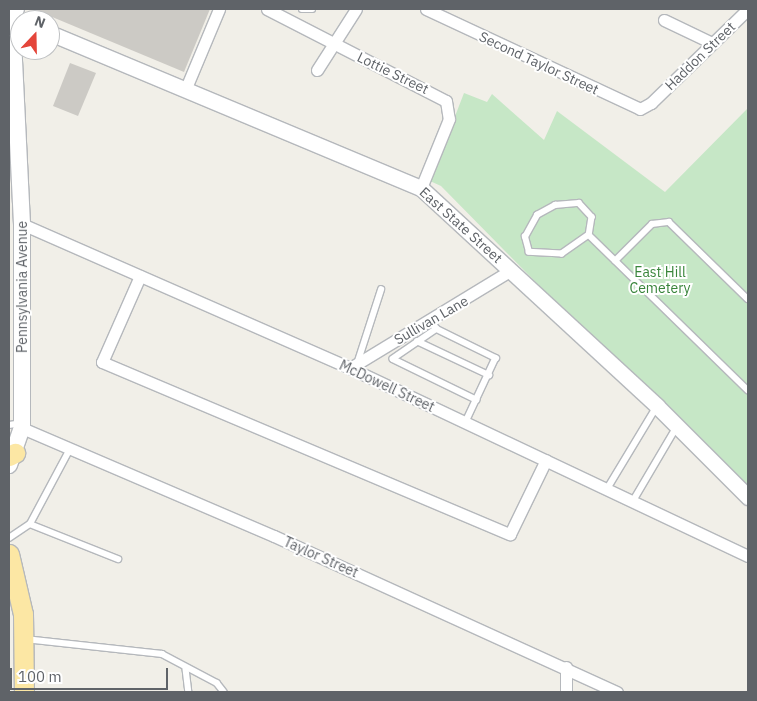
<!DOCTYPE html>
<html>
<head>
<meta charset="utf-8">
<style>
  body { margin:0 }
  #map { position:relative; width:757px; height:701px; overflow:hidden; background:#f1efe8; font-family:"IBM Plex Sans",sans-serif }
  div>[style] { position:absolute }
  .green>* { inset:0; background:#c6e7c6 }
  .building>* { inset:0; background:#cccac5 }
  .roads { filter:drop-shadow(1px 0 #b5b8bc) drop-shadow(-1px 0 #b5b8bc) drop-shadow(0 1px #b5b8bc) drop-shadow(0 -1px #b5b8bc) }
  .service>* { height:5.5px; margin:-2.75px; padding:0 2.75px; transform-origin:2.75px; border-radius:2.75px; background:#fff }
  .minor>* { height:11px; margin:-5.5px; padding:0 5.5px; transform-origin:5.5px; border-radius:5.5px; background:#fff }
  .tertiary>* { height:15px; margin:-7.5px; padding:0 7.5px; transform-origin:7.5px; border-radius:7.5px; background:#fff }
  .secondary>* { height:16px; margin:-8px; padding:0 8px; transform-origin:8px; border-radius:8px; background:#fff }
  .trunk>* { height:19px; margin:-9.5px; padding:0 9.5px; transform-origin:9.5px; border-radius:9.5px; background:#fce7a4 }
  span { translate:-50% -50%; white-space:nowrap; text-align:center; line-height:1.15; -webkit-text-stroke:4px #fff; paint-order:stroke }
  .street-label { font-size:14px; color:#5f6368 }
  .park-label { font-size:14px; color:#39853b }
  .frame { position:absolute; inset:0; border:10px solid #5f6368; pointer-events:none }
  .north { position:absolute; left:10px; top:10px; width:50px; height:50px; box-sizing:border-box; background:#fff; border:1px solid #bfc1c3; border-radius:50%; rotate:21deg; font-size:14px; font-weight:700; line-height:20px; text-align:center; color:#5f6368 }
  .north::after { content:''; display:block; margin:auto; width:18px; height:22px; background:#e4453a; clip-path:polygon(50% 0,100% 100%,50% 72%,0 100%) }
  .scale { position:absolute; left:10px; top:668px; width:158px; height:22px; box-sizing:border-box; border:2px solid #5f6368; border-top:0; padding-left:6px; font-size:15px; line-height:18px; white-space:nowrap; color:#5f6368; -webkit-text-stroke:4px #fff; paint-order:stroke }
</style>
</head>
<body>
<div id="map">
  <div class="green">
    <i style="clip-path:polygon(464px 93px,487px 102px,492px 94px,544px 140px,557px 111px,665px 192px,748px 108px,748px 498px,441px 186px,430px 181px)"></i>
  </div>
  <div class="building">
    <i style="clip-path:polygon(33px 9px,210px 9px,184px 72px)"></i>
    <i style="clip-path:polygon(70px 63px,96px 73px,78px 116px,53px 106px)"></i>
  </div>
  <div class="roads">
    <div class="service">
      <i style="left:302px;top:9px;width:10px"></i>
      <i style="left:579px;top:203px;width:19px;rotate:47deg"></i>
      <i style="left:592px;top:217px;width:18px;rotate:99deg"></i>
      <i style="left:589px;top:235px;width:33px;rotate:145deg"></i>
      <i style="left:562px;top:254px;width:33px;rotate:-177deg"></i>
      <i style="left:529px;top:252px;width:16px;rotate:-105deg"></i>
      <i style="left:525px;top:237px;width:25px;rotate:-61deg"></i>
      <i style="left:537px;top:215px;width:21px;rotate:-29deg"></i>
      <i style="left:555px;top:205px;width:24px;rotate:-5deg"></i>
      <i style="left:589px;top:235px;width:222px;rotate:44.3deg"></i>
      <i style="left:615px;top:261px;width:52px;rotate:-45deg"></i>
      <i style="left:652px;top:224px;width:17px;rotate:-7deg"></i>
      <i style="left:669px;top:222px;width:110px;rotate:44.3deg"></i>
      <i style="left:430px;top:320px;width:11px;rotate:52deg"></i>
      <i style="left:437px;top:329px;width:66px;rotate:26.2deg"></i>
      <i style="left:496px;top:358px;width:71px;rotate:115.1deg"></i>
      <i style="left:437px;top:329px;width:53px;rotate:145.7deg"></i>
      <i style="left:393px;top:359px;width:93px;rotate:26deg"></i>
      <i style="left:417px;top:341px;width:80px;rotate:25.3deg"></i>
      <i style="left:358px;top:361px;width:75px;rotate:-72.1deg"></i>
      <i style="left:9px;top:425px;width:12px;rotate:-9deg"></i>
      <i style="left:607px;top:489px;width:97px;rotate:-58.9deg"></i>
      <i style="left:633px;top:501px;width:85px;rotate:-59.5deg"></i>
      <i style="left:30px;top:524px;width:95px;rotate:21.7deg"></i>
      <i style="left:9px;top:538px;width:25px;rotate:-34deg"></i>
      <i style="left:30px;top:524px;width:85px;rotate:-61.9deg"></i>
      <i style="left:25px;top:639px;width:138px;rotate:6.2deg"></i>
      <i style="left:162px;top:654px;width:62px;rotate:27.8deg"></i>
      <i style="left:217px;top:683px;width:11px;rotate:52deg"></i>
      <i style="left:186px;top:669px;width:23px;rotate:83deg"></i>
    </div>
    <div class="minor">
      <i style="left:267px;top:9px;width:201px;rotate:27.2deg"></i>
      <i style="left:446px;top:101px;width:18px;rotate:81deg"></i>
      <i style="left:449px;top:119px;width:74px;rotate:112.1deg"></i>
      <i style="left:426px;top:9px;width:236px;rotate:25deg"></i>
      <i style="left:640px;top:109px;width:13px;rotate:-29deg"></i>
      <i style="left:651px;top:103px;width:135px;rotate:-44.1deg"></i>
      <i style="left:664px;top:20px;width:53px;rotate:25.6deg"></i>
      <i style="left:317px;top:70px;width:72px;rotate:-57.4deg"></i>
      <i style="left:186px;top:88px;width:86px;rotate:-67.3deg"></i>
      <i style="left:22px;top:224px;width:358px;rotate:23.7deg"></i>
      <i style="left:350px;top:368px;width:440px;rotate:25.3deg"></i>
      <i style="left:140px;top:276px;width:94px;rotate:113.8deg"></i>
      <i style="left:102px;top:362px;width:443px;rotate:22.9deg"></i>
      <i style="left:510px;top:534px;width:82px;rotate:-64.1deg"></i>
      <i style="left:350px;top:368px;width:188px;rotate:-31.3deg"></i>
      <i style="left:22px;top:428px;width:274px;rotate:23.2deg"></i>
      <i style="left:274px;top:536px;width:377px;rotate:24.5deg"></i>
      <i style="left:566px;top:667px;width:25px;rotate:90deg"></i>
    </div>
    <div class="tertiary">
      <i style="left:50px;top:33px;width:402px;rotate:22.7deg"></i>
      <i style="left:421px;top:188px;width:321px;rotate:42.7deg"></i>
      <i style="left:657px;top:406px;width:129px;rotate:45deg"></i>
    </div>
    <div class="secondary">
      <i style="left:9px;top:465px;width:39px;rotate:-71deg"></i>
      <i style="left:22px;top:428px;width:204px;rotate:-90deg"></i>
      <i style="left:22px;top:224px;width:206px;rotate:-92.8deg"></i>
      <i style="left:12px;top:18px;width:10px;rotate:-66deg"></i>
    </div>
    <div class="trunk">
      <i style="left:9px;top:456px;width:7px;rotate:-27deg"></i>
      <i style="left:9px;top:554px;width:62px;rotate:76.9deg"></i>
      <i style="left:23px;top:614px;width:78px;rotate:89.3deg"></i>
    </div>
  </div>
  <div class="street-label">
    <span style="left:700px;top:56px;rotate:-44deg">Haddon Street</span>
    <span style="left:539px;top:63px;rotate:25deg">Second Taylor Street</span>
    <span style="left:393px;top:73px;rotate:26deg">Lottie Street</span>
    <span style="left:461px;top:225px;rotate:42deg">East State Street</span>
    <span style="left:22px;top:287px;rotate:-90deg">Pennsylvania Avenue</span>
    <span style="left:431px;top:320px;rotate:-30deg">Sullivan Lane</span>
    <span style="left:387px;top:386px;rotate:25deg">McDowell Street</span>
    <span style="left:321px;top:557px;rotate:24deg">Taylor Street</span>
  </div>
  <div class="park-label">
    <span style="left:660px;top:280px">East Hill<br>Cemetery</span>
  </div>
  <div class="frame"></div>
  <div class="north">N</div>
  <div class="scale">100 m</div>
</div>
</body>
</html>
